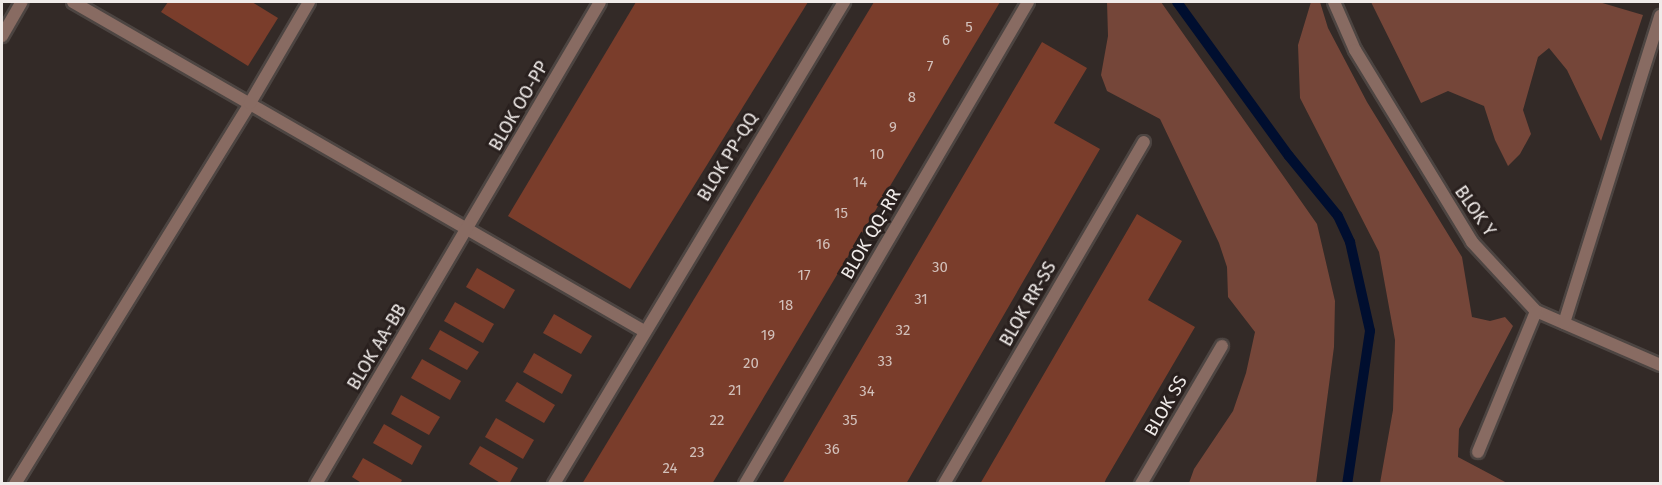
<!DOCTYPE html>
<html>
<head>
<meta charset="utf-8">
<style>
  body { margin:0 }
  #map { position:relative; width:1662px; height:485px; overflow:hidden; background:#332a27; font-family:"Fira Sans",sans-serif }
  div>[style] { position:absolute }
  .green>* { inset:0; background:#754639 }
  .stream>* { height:10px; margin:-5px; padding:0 5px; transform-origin:5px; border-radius:5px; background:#000e2f }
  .building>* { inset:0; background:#7a3d2b }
  .roads { filter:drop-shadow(2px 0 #4d4542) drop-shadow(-2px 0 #4d4542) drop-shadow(0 2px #4d4542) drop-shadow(0 -2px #4d4542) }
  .minor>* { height:12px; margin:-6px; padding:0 6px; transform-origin:6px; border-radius:6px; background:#886b62 }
  .tertiary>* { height:12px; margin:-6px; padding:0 6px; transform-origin:6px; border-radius:6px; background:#886b62 }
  span { translate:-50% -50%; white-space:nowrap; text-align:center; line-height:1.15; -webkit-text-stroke:6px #29201e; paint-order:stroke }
  .number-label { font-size:15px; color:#d2c0ba }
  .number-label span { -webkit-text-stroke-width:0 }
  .street-label { font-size:18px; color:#f0ebe9 }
  .frame { position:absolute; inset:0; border:3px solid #f0ebe9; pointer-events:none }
</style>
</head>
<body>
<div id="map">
  <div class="green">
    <i style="clip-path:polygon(1107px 2px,1161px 2px,1317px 224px,1335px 301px,1334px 347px,1316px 483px,1189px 483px,1194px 469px,1233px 411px,1246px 373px,1255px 332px,1228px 297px,1227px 267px,1219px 243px,1160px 119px,1107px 91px,1101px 75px,1108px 36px)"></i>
    <i style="clip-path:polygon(1311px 2px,1320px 2px,1328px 28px,1367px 102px,1462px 257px,1472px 317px,1490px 321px,1505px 317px,1513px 326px,1459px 429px,1458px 457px,1507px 483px,1380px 483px,1393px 410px,1395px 340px,1379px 252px,1300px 98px,1298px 45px)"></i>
    <i style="clip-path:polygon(1371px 2px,1599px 2px,1643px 15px,1601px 141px,1567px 70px,1549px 48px,1538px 57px,1523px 110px,1531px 134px,1520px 154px,1508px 166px,1495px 140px,1484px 106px,1448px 91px,1421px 103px)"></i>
  </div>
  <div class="stream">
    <i style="left:1177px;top:2px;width:190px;rotate:54deg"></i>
    <i style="left:1289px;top:156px;width:77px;rotate:50.8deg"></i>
    <i style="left:1338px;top:216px;width:29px;rotate:65deg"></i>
    <i style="left:1350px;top:242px;width:91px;rotate:77.3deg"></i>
    <i style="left:1370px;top:331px;width:155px;rotate:98.5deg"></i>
  </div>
  <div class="building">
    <i style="clip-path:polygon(168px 2px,252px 2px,278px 18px,248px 66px,161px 12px)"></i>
    <i style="clip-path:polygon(636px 2px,808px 2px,630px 289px,508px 216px)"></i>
    <i style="clip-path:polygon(874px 2px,1000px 2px,712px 484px,582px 484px)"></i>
    <i style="clip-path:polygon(1042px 42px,1087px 68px,1054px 123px,1100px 149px,944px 418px,906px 484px,782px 484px)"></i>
    <i style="clip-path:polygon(1137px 214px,1182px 241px,1148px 300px,1195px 327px,1106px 479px,1104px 484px,980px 484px)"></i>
    <i style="clip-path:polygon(477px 268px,515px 290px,504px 309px,466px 287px)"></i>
    <i style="clip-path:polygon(455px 302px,494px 324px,483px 343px,444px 321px)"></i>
    <i style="clip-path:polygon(554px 314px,592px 336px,581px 354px,543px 333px)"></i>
    <i style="clip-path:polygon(440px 330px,479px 352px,467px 370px,429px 349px)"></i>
    <i style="clip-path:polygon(534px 353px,572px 375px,562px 394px,523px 372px)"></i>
    <i style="clip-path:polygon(422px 359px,461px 381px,450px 400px,411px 378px)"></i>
    <i style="clip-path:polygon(517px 382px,555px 405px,544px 423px,505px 401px)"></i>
    <i style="clip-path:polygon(401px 395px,440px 417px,429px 435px,391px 414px)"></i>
    <i style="clip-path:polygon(496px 418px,534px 440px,523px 459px,485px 437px)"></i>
    <i style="clip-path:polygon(384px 424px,422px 446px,412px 465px,373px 443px)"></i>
    <i style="clip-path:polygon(480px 446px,518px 468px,509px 484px,502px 484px,469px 464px)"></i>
    <i style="clip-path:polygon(363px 458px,402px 480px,400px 484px,363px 484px,352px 477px)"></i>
  </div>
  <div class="roads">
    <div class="minor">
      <i style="left:73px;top:2px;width:659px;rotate:29.95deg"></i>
      <i style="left:1334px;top:2px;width:52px;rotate:66.4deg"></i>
      <i style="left:1355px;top:50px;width:225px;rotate:58.6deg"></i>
      <i style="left:1472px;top:242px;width:94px;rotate:47.2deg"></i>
      <i style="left:1536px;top:311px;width:135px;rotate:23.5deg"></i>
      <i style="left:2px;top:36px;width:39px;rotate:-60deg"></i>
      <i style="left:1564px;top:323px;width:322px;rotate:-72.6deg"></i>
      <i style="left:1478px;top:452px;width:152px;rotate:-67.6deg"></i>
      <i style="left:316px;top:484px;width:559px;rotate:-59.49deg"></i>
      <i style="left:554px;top:484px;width:563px;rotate:-58.97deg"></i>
      <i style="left:745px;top:484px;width:559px;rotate:-59.58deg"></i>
      <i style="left:944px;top:484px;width:396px;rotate:-59.7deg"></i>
      <i style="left:1141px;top:484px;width:160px;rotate:-59.6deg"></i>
    </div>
    <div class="tertiary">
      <i style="left:15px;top:484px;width:448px;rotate:-58.3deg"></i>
      <i style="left:250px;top:103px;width:117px;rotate:-59.7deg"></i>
    </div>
  </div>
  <div class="number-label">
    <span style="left:969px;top:28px">5</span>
    <span style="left:946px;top:41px">6</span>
    <span style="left:930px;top:67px">7</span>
    <span style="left:912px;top:98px">8</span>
    <span style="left:893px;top:128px">9</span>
    <span style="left:877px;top:155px">10</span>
    <span style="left:860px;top:183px">14</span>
    <span style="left:841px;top:214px">15</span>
    <span style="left:823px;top:245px">16</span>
    <span style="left:940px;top:268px">30</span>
    <span style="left:804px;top:276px">17</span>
    <span style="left:921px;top:300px">31</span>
    <span style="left:786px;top:306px">18</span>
    <span style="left:903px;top:331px">32</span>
    <span style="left:768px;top:336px">19</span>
    <span style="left:885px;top:362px">33</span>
    <span style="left:751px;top:364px">20</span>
    <span style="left:735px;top:391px">21</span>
    <span style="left:867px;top:392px">34</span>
    <span style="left:717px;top:421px">22</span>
    <span style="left:850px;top:421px">35</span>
    <span style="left:832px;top:450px">36</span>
    <span style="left:697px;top:453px">23</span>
    <span style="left:670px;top:469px">24</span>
  </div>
  <div class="street-label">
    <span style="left:519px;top:106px;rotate:-60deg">BLOK OO-PP</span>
    <span style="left:728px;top:157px;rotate:-59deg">BLOK PP-QQ</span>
    <span style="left:1475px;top:211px;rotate:55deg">BLOK Y</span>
    <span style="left:871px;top:234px;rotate:-60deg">BLOK QQ-RR</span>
    <span style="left:1028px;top:304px;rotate:-60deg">BLOK RR-SS</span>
    <span style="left:377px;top:347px;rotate:-59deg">BLOK AA-BB</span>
    <span style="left:1166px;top:406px;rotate:-60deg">BLOK SS</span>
  </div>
  <div class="frame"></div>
</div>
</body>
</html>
